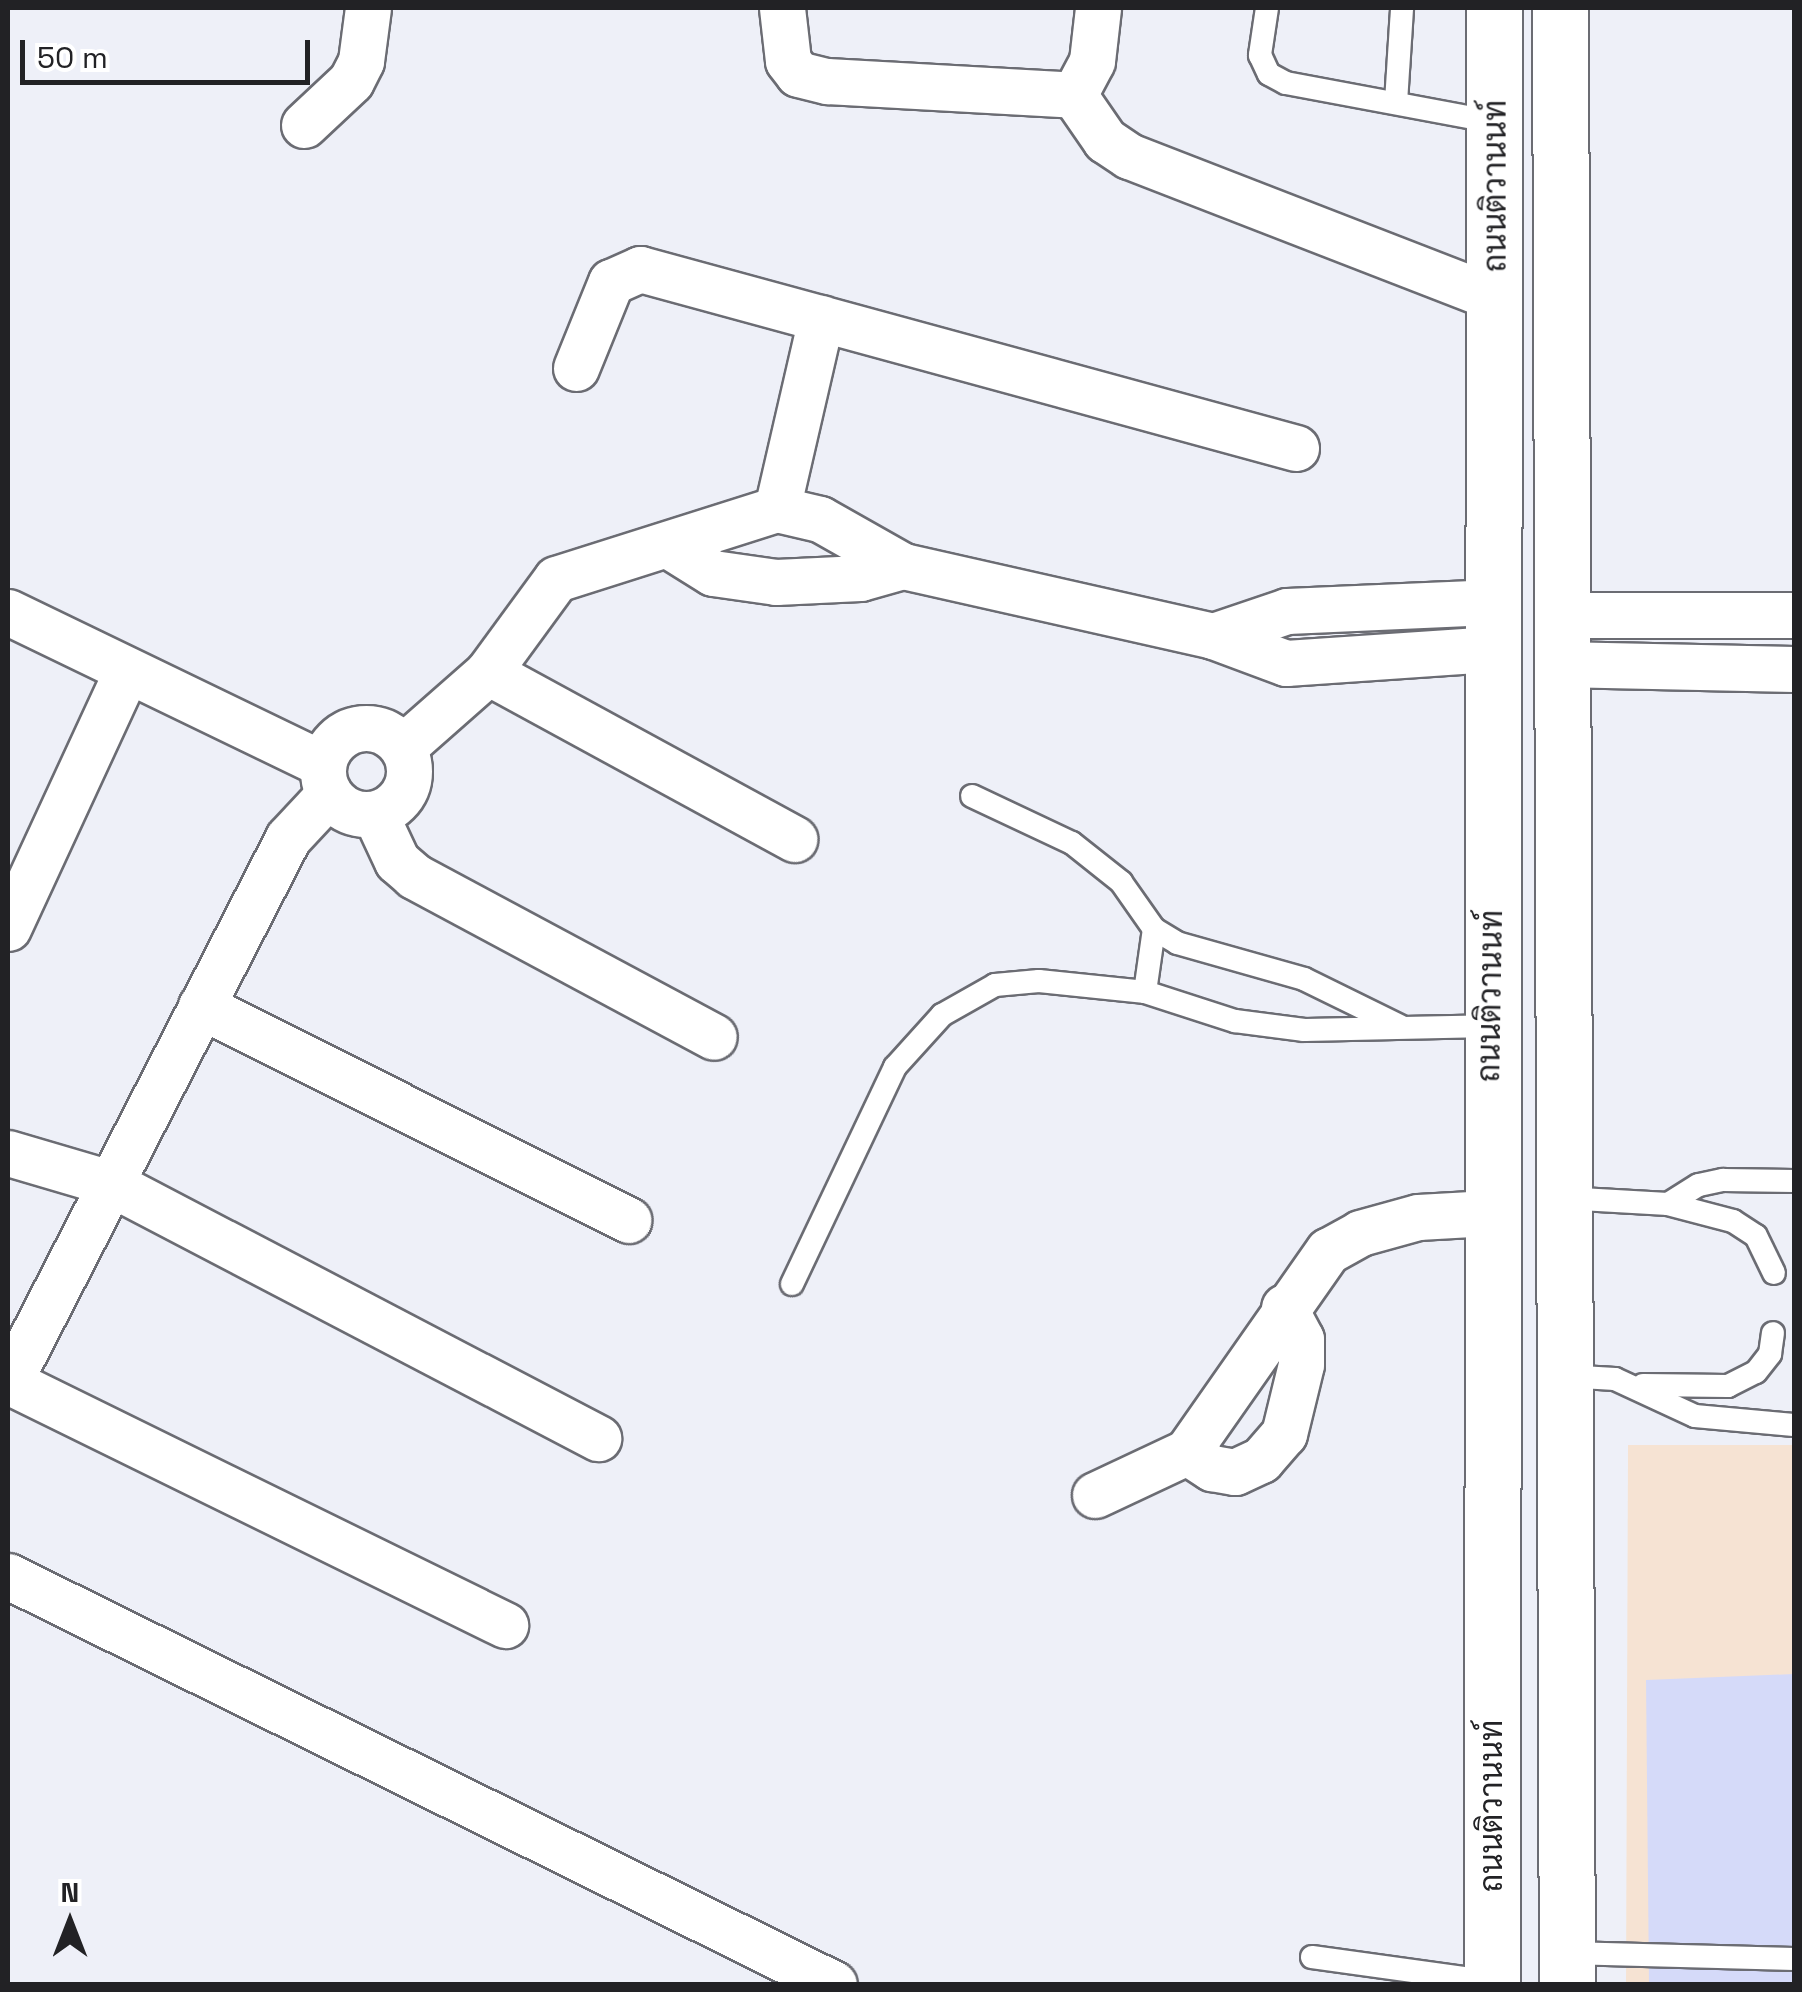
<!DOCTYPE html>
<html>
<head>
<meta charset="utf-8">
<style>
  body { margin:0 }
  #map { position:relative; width:1802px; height:1992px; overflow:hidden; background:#eef0f8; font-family:"Space Grotesk",Sarabun,sans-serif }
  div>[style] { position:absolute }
  .industrial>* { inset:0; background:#f6e3d3 }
  .green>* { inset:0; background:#d5daf9 }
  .roads { filter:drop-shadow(2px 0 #6b6c73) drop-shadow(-2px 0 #6b6c73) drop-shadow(0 2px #6b6c73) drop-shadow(0 -2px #6b6c73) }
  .lane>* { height:22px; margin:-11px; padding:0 11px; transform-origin:11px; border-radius:11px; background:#fff }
  .street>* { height:45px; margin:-22.5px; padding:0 22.5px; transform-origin:22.5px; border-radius:22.5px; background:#fff }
  .street>.ring { margin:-22.5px; padding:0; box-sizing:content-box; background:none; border:45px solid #fff; border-radius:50% }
  .primary>* { height:55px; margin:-27.5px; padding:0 27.5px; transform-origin:27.5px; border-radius:27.5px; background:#fff }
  span { translate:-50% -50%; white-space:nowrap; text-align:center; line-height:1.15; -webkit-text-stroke:8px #fff; paint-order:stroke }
  .street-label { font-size:32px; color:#222225 }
  .frame { position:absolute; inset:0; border:10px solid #222225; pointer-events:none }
  .north { position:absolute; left:20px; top:1872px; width:100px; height:100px; -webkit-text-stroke:8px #fff; paint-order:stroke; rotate:0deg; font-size:28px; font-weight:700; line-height:40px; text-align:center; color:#222225 }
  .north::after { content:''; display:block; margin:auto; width:35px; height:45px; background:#222225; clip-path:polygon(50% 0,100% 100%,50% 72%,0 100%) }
  .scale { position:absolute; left:20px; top:40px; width:290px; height:45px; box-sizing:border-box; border:5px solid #222225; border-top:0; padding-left:12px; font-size:30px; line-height:35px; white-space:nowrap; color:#222225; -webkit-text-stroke:8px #fff; paint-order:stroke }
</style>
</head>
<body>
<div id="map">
  <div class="industrial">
    <i style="clip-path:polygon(1628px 1445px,1794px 1445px,1794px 1984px,1626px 1984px)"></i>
  </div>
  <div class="green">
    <i style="clip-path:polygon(1794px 1674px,1794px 1984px,1649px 1984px,1646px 1680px)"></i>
  </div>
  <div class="roads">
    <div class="lane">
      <i style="left:1267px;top:8px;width:48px;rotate:98.5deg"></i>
      <i style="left:1260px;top:55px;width:21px;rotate:65deg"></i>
      <i style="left:1269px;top:74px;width:19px;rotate:28deg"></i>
      <i style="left:1286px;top:83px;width:212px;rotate:10.6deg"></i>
      <i style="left:1396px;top:102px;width:94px;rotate:-86.3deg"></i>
      <i style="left:972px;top:796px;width:110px;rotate:25.2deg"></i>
      <i style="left:1072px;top:843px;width:63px;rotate:38.5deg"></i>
      <i style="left:1121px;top:882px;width:57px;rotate:54.9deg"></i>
      <i style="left:1154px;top:929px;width:27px;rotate:31deg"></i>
      <i style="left:1177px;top:943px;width:132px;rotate:15.8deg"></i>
      <i style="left:1304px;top:979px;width:107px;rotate:26.1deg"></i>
      <i style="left:1145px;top:992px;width:64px;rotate:-81.9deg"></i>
      <i style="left:1563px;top:1198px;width:105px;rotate:3.3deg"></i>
      <i style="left:1668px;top:1204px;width:67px;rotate:14.7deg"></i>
      <i style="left:1733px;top:1221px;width:27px;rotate:33deg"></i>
      <i style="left:1756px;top:1236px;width:41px;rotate:64.1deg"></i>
      <i style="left:1668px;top:1204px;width:36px;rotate:-32deg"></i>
      <i style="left:1699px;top:1185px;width:25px;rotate:-12deg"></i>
      <i style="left:1723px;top:1180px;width:71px;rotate:0.8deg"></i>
      <i style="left:792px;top:1284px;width:240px;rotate:-64.6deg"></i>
      <i style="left:895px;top:1067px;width:70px;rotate:-47.9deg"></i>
      <i style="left:942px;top:1015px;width:61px;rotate:-29.5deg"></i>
      <i style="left:995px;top:985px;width:44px;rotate:-5.2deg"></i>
      <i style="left:1039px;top:981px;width:107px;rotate:5.9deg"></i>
      <i style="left:1145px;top:992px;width:95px;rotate:17.9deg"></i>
      <i style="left:1235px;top:1021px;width:70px;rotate:7.4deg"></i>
      <i style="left:1304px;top:1030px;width:186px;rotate:-1.2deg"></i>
      <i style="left:1564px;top:1376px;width:51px;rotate:3.4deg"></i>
      <i style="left:1615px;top:1379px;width:88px;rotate:24.8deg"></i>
      <i style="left:1695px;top:1416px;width:99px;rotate:5.2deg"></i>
      <i style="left:1643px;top:1385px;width:85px;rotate:0.7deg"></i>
      <i style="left:1728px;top:1386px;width:31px;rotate:-27deg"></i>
      <i style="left:1756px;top:1372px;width:23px;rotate:-52deg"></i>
      <i style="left:1770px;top:1354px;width:21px;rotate:-82deg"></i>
      <i style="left:1567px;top:1953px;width:227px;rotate:1.5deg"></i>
      <i style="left:1312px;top:1957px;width:182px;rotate:7.9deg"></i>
    </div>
    <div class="street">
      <i style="left:782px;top:8px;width:53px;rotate:83.5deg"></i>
      <i style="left:788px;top:61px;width:16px;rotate:52deg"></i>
      <i style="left:798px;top:74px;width:30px;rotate:14deg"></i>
      <i style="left:827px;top:81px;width:247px;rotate:3.2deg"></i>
      <i style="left:1074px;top:95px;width:55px;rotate:55.4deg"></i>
      <i style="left:1105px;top:140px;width:29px;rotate:34deg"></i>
      <i style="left:1129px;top:156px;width:394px;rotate:21.2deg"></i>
      <i style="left:1074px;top:95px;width:38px;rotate:-62deg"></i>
      <i style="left:1092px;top:61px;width:53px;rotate:-83.5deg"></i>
      <i style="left:304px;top:125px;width:64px;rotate:-43.1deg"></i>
      <i style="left:351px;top:81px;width:22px;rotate:-63deg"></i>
      <i style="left:361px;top:61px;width:53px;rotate:-82.5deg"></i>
      <i style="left:576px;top:368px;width:93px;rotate:-67.9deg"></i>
      <i style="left:611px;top:282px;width:32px;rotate:-24deg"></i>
      <i style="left:640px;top:269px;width:680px;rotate:15.26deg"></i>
      <i style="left:777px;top:509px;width:196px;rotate:-77deg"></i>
      <i style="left:671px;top:547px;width:49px;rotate:31.8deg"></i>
      <i style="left:713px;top:573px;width:64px;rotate:8.1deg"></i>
      <i style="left:776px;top:582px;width:84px;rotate:-2.7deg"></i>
      <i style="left:860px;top:578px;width:45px;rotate:-15.6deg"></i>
      <i style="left:8px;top:612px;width:350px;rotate:25.8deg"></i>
      <i style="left:1559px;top:615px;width:235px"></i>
      <i style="left:1213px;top:636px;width:78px;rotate:-18.7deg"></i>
      <i style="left:1287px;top:611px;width:209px;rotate:-2.5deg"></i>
      <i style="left:1558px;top:664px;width:236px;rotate:1.2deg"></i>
      <i style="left:488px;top:672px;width:349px;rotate:28.6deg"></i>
      <i class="ring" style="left:323px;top:728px;width:41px;height:41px"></i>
      <i style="left:403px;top:747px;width:113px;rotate:-41.4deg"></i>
      <i style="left:488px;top:672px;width:115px;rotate:-53.8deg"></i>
      <i style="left:556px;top:579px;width:232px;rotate:-17.6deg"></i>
      <i style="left:777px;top:509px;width:44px;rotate:13.1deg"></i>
      <i style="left:820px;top:519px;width:95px;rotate:29.5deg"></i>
      <i style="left:903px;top:566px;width:318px;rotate:12.7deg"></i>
      <i style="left:1213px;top:636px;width:78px;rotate:20.3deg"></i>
      <i style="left:1286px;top:663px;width:208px;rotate:-3.9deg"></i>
      <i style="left:375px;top:814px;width:52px;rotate:64.9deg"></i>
      <i style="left:397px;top:861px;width:23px;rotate:41deg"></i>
      <i style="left:414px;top:876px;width:340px;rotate:28.2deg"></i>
      <i style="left:8px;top:928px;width:284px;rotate:-65.2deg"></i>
      <i style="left:201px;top:1006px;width:478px;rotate:26.6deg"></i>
      <i style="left:8px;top:1153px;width:106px;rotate:16.4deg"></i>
      <i style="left:110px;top:1183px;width:551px;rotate:27.59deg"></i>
      <i style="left:8px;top:1381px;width:554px;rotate:26.15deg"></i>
      <i style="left:9px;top:1382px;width:611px;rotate:-62.85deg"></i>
      <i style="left:288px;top:838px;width:60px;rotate:-47deg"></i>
      <i style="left:1187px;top:1452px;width:30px;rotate:33deg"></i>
      <i style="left:1212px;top:1468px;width:23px;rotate:10deg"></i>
      <i style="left:1235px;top:1472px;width:29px;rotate:-25deg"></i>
      <i style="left:1261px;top:1460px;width:35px;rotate:-49deg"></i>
      <i style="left:1284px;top:1434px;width:72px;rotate:-76.3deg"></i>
      <i style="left:1301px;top:1364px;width:25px;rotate:-90deg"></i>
      <i style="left:1301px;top:1339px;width:36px;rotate:-118deg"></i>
      <i style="left:1095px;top:1495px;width:102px;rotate:-25.1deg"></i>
      <i style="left:1187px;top:1452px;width:246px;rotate:-55deg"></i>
      <i style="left:1328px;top:1251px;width:37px;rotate:-29deg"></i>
      <i style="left:1360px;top:1233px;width:60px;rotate:-15.4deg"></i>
      <i style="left:1418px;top:1217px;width:71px;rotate:-3.2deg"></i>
      <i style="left:8px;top:1576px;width:921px;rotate:26.29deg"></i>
    </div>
    <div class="primary">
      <i style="left:1560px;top:8px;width:1976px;rotate:89.8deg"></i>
      <i style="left:1492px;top:1984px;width:1976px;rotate:-89.94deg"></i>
    </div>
  </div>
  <div class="street-label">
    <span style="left:1495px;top:186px;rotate:-90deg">ถนนติวานนท์</span>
    <span style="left:1490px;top:996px;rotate:-89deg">ถนนติวานนท์</span>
    <span style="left:1491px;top:1806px;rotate:-90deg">ถนนติวานนท์</span>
  </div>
  <div class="frame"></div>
  <div class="north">N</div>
  <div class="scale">50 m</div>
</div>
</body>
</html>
